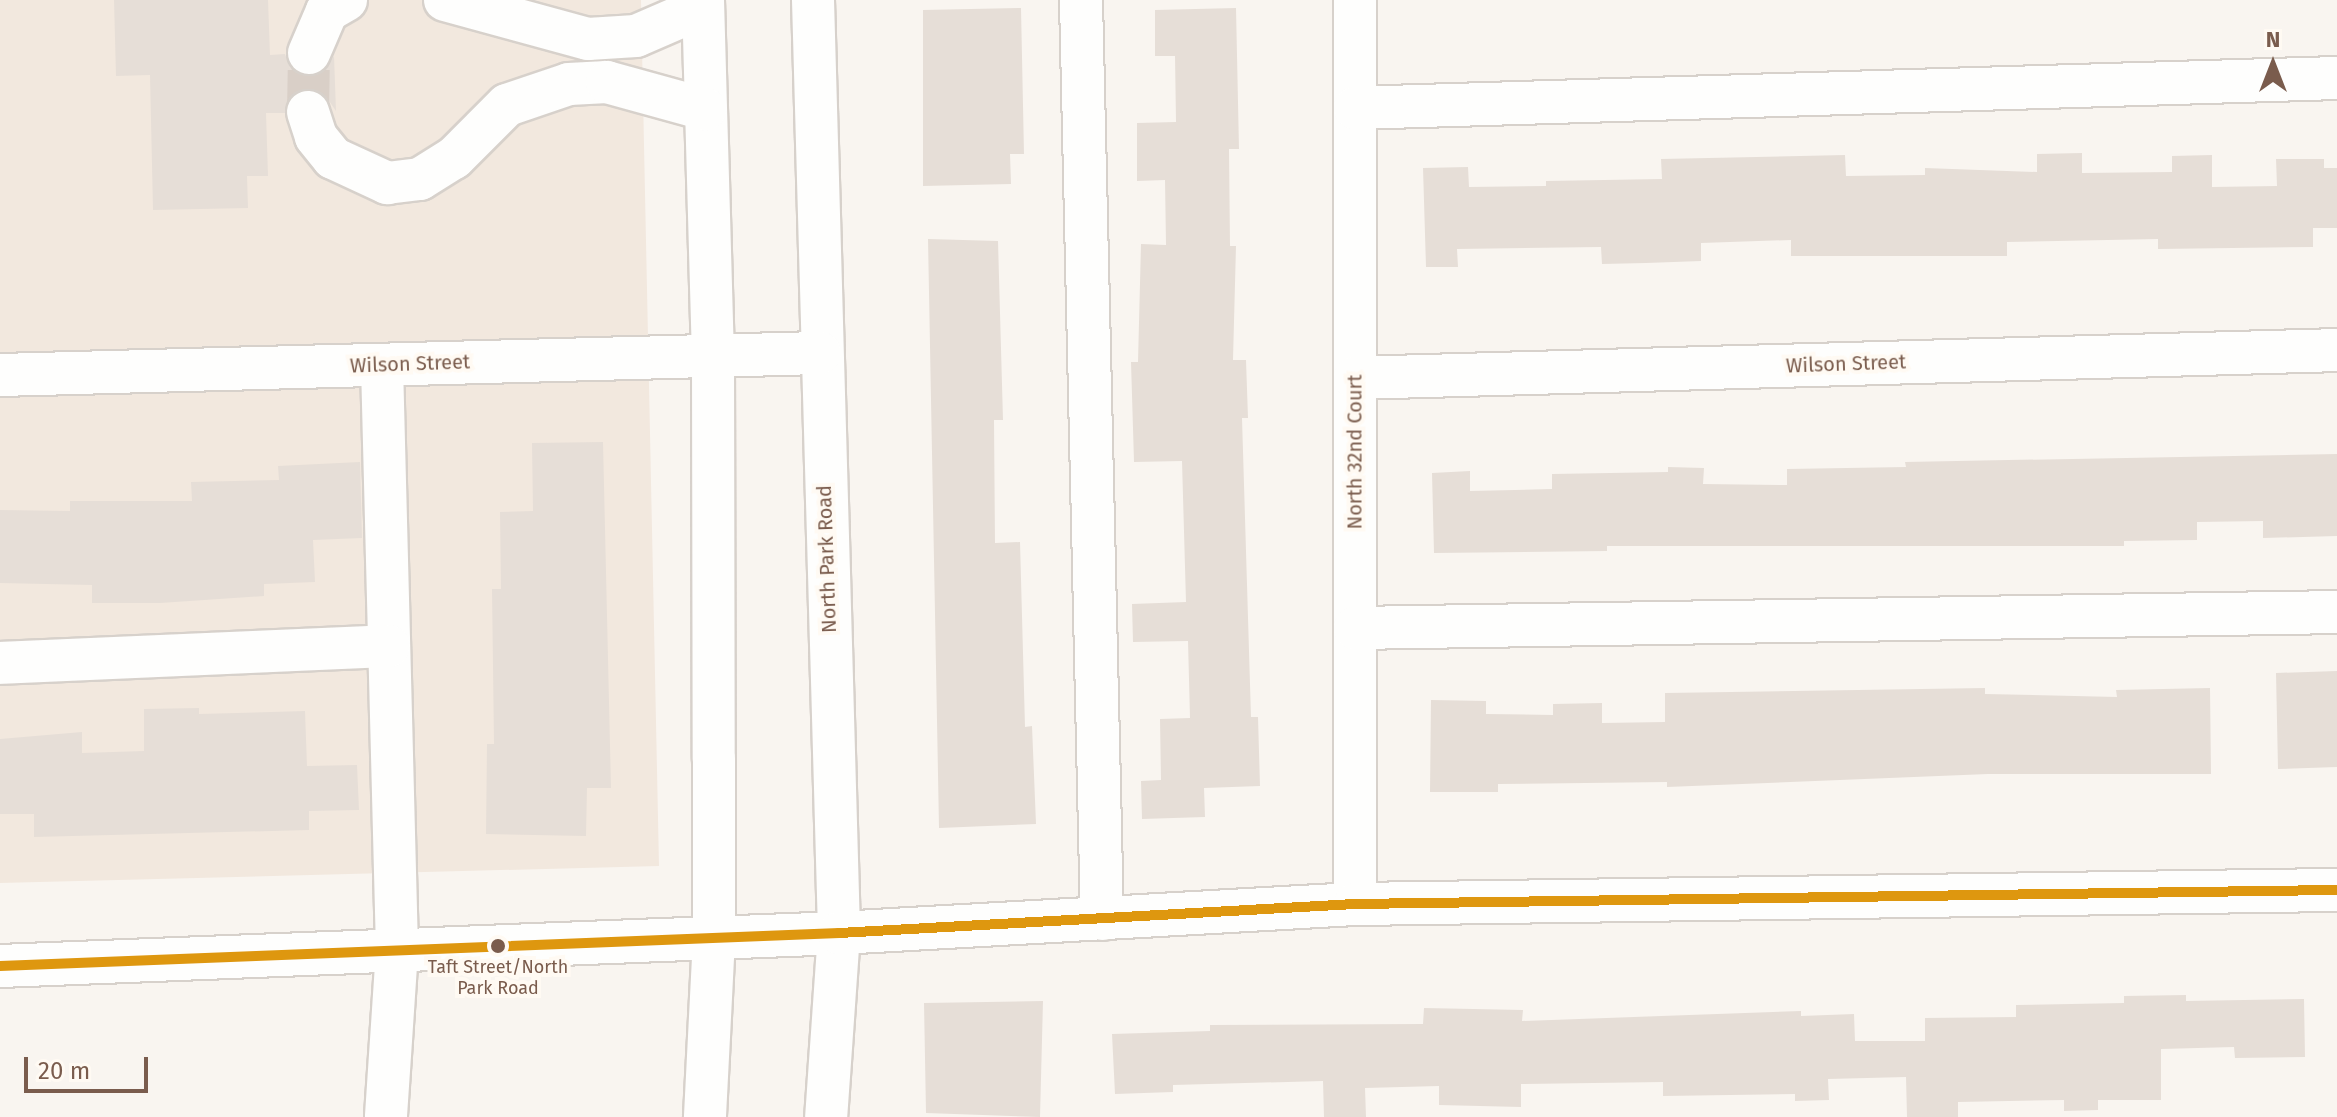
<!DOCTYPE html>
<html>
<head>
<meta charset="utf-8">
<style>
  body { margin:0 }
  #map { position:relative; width:2337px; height:1117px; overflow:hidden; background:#f9f5f0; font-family:"Fira Sans",sans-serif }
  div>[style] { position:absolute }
  .residential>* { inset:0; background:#f2e8de }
  .building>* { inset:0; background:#e6ded7 }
  .minor-tunnel>* { height:42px; margin-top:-21px; transform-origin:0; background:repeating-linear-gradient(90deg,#d9cfc7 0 42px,transparent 0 63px) }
  .roads { filter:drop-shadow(2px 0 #d7d1cb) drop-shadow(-2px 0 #d7d1cb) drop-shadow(0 2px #d7d1cb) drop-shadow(0 -2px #d7d1cb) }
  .minor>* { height:42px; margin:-21px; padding:0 21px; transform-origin:21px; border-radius:21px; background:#fefefd }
  .bus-1>* { height:10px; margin:-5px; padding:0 5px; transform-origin:5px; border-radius:5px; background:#de970f }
  .dots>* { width:22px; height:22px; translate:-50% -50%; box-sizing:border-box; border:4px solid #fffaf3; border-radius:50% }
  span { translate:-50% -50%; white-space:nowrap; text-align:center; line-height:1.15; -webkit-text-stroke:8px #fffaf3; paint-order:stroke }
  .bus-label { font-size:18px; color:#7a5c4d }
  .street-label { font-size:20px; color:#7a5c4d }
  .north { position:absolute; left:2233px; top:24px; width:80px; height:80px; -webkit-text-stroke:6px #fffaf3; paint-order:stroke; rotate:0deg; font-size:22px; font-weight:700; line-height:32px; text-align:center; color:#7a5c4d }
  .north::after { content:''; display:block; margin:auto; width:28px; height:36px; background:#7a5c4d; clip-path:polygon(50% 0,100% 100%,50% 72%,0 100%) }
  .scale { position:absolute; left:24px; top:1057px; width:124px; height:36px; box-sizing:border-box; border:4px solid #7a5c4d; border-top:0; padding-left:10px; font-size:24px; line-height:28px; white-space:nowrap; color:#7a5c4d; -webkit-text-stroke:6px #fffaf3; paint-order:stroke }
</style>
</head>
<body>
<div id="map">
  <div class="residential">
    <i style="clip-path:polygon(0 0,641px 0,659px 866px,0 883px)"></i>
  </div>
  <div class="building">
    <i style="clip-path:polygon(114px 0,268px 0,270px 55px,285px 54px,290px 68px,311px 77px,324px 72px,334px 56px,336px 111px,325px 95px,312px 88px,291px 95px,285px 113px,266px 113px,268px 176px,247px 176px,248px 208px,153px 210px,150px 75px,116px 76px)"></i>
    <i style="clip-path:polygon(1021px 8px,1024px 154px,1010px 154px,1011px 184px,923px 186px,923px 10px)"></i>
    <i style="clip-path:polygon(1236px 8px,1239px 149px,1229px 149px,1230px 246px,1236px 246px,1233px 360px,1246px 360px,1248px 418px,1242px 418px,1251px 717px,1258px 717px,1260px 786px,1204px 788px,1205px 817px,1142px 819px,1141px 781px,1161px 780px,1160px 719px,1190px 718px,1188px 641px,1133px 642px,1132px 604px,1186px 602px,1182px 461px,1134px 462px,1131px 362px,1138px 362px,1141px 244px,1166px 245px,1165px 180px,1137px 181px,1137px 123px,1176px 122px,1175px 56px,1155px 56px,1155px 10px)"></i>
    <i style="clip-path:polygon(2082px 153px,2082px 173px,2172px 172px,2172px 156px,2212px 155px,2212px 187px,2277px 186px,2276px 159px,2324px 159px,2324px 168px,2337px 168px,2337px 228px,2313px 228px,2313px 247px,2158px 249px,2158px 239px,2007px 242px,2007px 256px,1791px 256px,1791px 240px,1701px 243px,1701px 261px,1646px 263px,1602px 264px,1601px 247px,1457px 249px,1458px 267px,1426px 267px,1423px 168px,1468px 167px,1469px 187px,1546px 186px,1546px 181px,1662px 179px,1661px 159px,1845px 155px,1846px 176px,1925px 175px,1925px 168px,2037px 172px,2037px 154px)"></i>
    <i style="clip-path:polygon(928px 239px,998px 241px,1003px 420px,994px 420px,995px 543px,1020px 542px,1025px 727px,1032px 726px,1036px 824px,939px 828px)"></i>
    <i style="clip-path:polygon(603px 442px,611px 788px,587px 788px,586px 836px,486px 834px,487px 744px,494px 744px,492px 589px,501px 589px,500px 512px,533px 511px,532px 443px)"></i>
    <i style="clip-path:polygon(2337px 454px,2337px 536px,2263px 538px,2263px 521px,2197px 522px,2197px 540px,2124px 541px,2124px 546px,1607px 546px,1607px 551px,1434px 553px,1432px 473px,1470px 471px,1470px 491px,1552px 489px,1552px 474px,1668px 472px,1668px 467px,1704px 468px,1703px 484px,1787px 485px,1787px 469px,1906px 467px,1905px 462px)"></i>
    <i style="clip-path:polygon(360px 462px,362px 538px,313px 540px,315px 582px,264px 584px,264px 596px,160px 603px,92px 603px,92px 585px,0 583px,0 510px,70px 511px,70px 501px,192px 501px,191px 482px,279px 480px,278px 466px)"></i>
    <i style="clip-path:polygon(2337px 671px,2337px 767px,2278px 769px,2276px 673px)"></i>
    <i style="clip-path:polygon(1985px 688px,1985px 694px,2117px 697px,2116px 690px,2210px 688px,2211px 774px,1988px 774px,1667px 787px,1667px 782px,1498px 784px,1498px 792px,1430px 792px,1431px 700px,1486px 701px,1486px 714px,1553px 715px,1553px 704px,1602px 703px,1602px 723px,1665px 722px,1665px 693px)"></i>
    <i style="clip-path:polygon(199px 708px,199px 714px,305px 711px,307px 766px,357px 765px,359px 810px,309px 811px,309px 830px,34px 837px,34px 814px,0 814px,0 739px,82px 732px,82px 753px,144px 751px,144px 709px)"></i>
    <i style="clip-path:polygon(2186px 995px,2186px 1001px,2304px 999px,2305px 1057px,2235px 1058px,2234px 1047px,2161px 1049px,2161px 1100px,2098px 1100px,2098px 1110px,2064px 1111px,2064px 1100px,1958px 1102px,1958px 1117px,1907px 1117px,1906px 1077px,1828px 1079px,1829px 1100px,1795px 1101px,1795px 1094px,1663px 1096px,1663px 1082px,1521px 1084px,1521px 1107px,1439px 1105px,1439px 1086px,1365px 1088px,1366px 1117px,1324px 1117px,1323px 1081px,1173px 1085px,1173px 1092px,1115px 1094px,1112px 1034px,1210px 1031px,1210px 1025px,1423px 1024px,1424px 1008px,1523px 1010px,1522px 1021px,1801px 1011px,1801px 1016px,1854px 1014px,1855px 1041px,1925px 1041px,1925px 1018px,2016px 1017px,2016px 1005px,2124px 1003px,2124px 996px)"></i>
    <i style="clip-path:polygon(1043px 1001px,1040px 1117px,926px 1113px,924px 1003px)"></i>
  </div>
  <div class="minor-tunnel">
    <i style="left:308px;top:112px;width:59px;rotate:-89deg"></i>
  </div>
  <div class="roads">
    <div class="minor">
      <i style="left:445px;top:0;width:148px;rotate:15.3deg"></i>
      <i style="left:588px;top:39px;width:48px;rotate:-3.6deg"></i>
      <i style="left:636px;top:36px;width:73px;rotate:-23.4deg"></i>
      <i style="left:703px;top:0;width:356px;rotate:88.4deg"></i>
      <i style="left:713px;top:356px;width:403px;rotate:89.9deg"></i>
      <i style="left:714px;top:759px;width:179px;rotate:90deg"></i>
      <i style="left:714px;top:938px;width:179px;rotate:92.9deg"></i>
      <i style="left:813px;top:0;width:933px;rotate:88.4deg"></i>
      <i style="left:839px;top:933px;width:184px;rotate:94deg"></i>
      <i style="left:1081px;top:0;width:919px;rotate:88.69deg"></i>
      <i style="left:1355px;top:0;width:904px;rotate:90deg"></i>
      <i style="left:309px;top:53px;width:46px;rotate:-66.8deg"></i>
      <i style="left:327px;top:11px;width:22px;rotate:-30deg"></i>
      <i style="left:1355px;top:108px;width:982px;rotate:-1.75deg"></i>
      <i style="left:308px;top:112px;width:26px;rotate:72deg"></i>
      <i style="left:316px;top:137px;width:27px;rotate:51deg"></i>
      <i style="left:333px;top:158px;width:60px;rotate:24.8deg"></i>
      <i style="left:387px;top:183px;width:33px;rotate:-7deg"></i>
      <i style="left:420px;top:179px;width:40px;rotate:-32deg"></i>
      <i style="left:454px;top:158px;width:75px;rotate:-45deg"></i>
      <i style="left:507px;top:105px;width:65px;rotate:-18.7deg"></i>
      <i style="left:569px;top:84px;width:38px;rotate:-3deg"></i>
      <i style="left:607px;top:82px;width:102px;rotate:15.4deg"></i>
      <i style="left:382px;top:365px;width:585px;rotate:88.53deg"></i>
      <i style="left:397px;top:950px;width:167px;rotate:93.8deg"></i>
      <i style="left:0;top:375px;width:820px;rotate:-1.54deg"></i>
      <i style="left:1355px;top:378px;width:982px;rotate:-1.63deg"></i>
      <i style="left:1355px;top:628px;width:982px;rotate:-0.93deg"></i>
      <i style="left:0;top:663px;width:389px;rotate:-2.5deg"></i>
      <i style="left:0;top:966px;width:840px;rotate:-2.25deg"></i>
      <i style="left:839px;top:933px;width:517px;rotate:-3.22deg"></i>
      <i style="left:1355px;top:904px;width:982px;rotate:-0.82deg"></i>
    </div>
  </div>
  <div class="bus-1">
    <i style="left:0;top:966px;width:840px;rotate:-2.25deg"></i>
    <i style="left:839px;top:933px;width:517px;rotate:-3.22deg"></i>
    <i style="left:1355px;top:904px;width:982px;rotate:-0.82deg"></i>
  </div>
  <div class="dots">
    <i style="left:498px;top:946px;background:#7a5c4d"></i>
  </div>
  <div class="bus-label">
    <span style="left:498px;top:978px">Taft Street/North<br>Park Road</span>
  </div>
  <div class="street-label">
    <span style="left:410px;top:364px;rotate:-2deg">Wilson Street</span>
    <span style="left:1846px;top:364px;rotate:-2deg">Wilson Street</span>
    <span style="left:1355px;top:452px;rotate:-90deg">North 32nd Court</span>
    <span style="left:827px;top:559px;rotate:-92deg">North Park Road</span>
  </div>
  <div class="north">N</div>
  <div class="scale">20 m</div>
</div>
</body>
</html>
